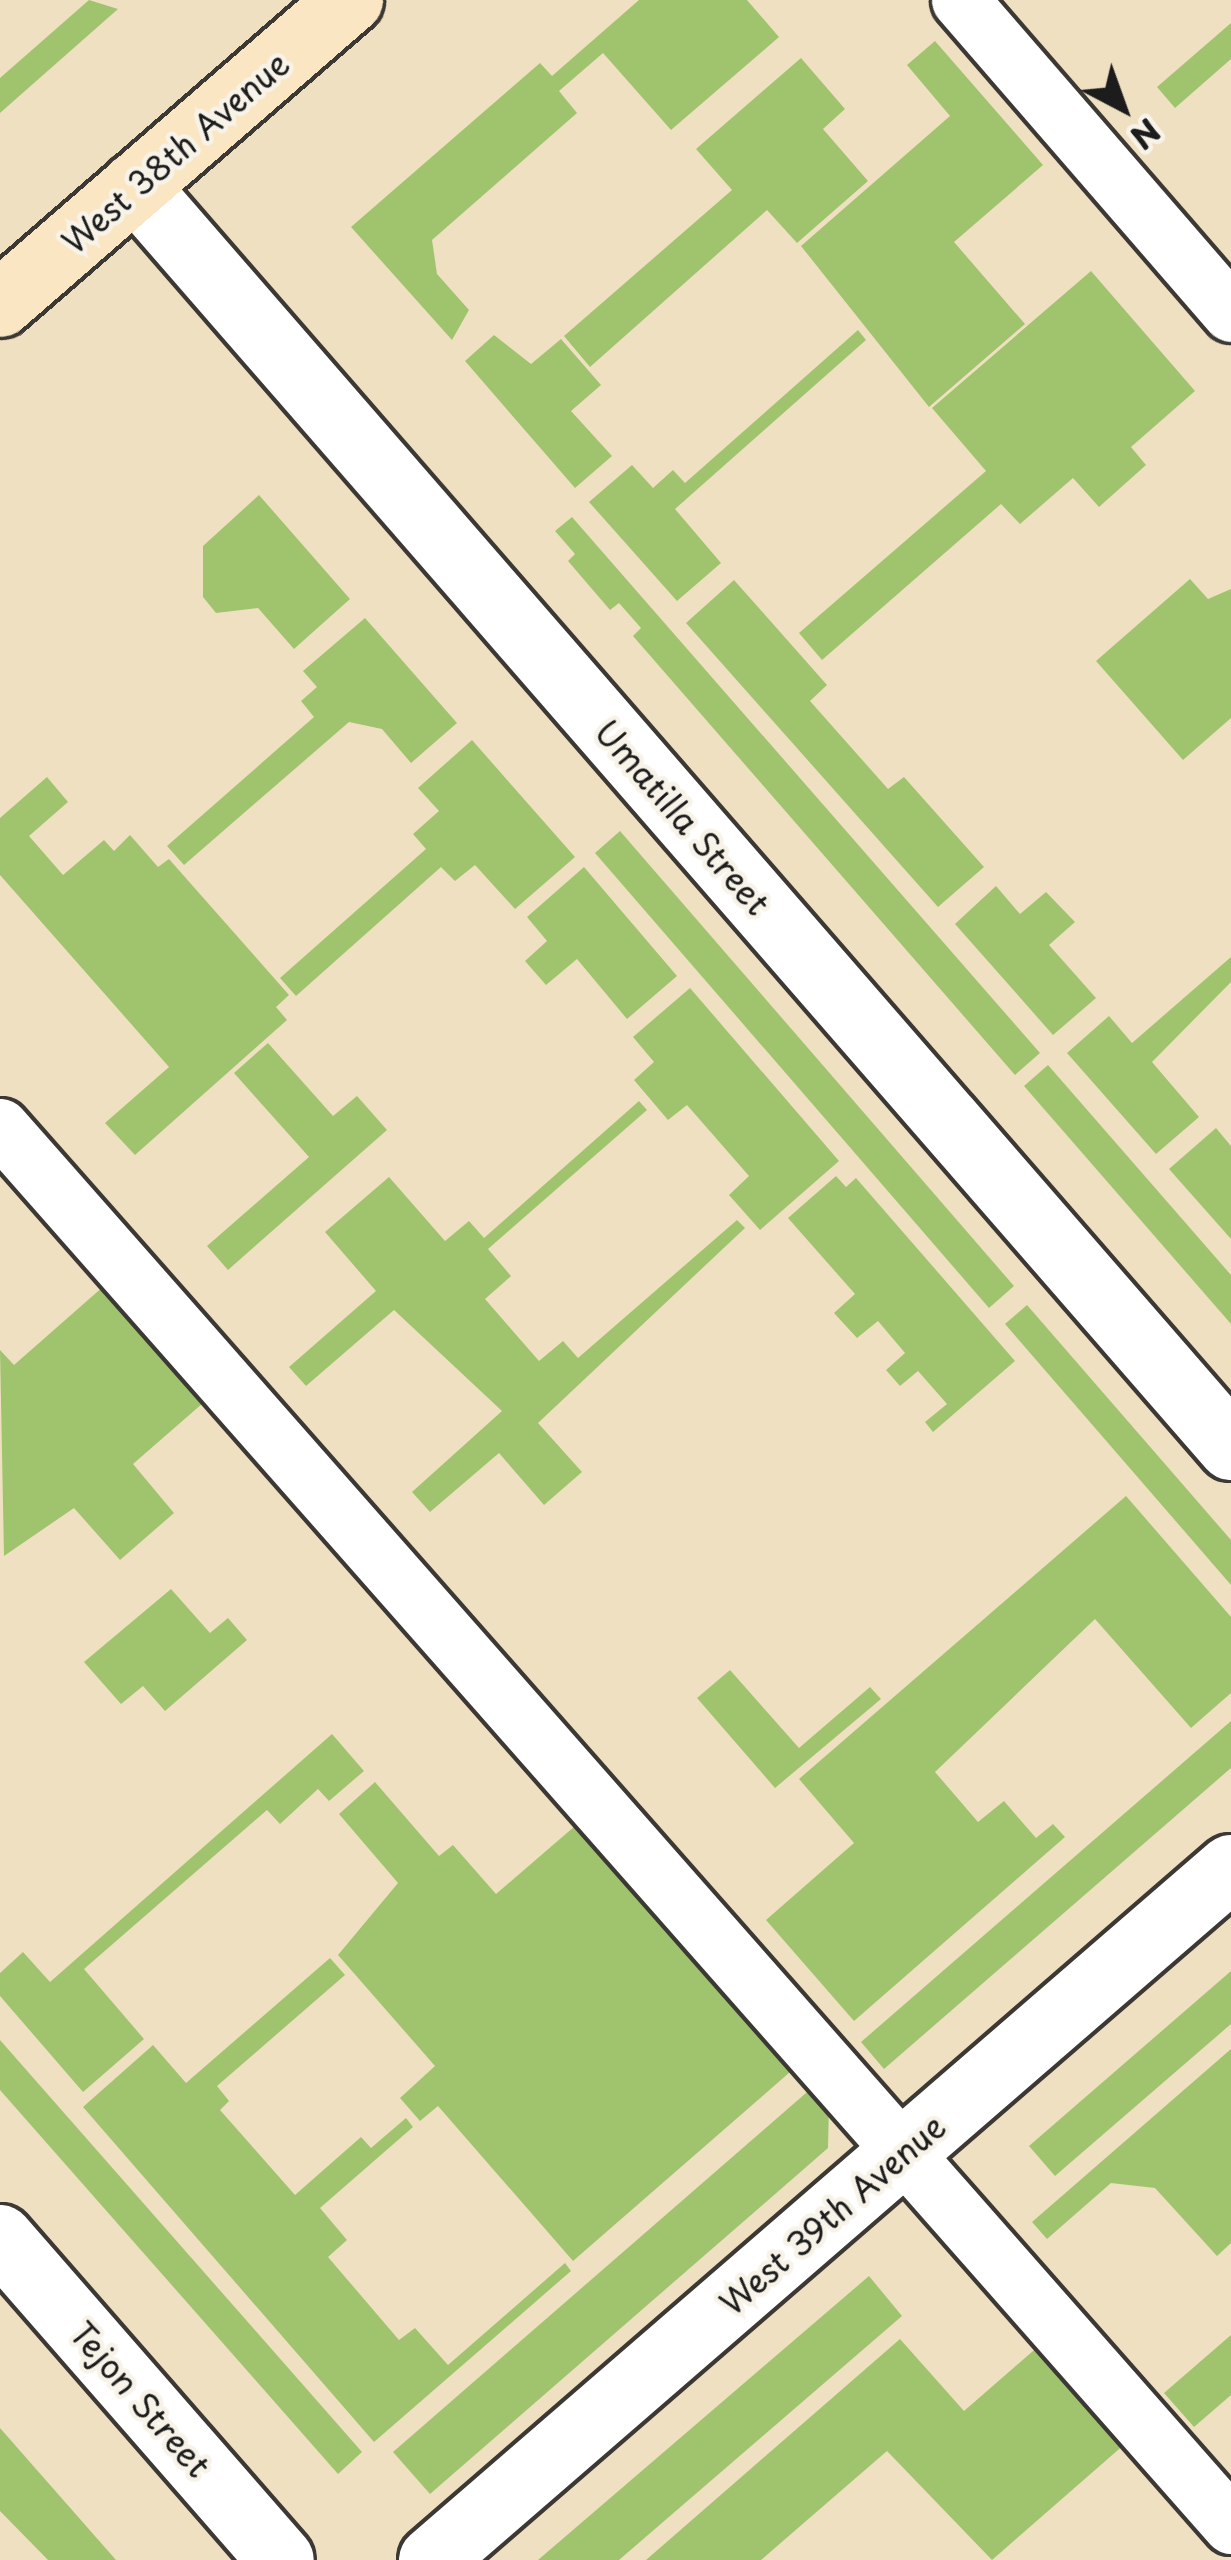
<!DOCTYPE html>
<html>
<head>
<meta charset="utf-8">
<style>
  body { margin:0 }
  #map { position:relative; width:1231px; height:2560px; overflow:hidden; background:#f0e0c2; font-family:"Playpen Sans",sans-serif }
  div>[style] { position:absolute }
  .green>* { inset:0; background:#a0c46e }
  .roads { filter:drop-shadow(3px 0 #3c3935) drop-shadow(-3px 0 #3c3935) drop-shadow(0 3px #3c3935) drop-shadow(0 -3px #3c3935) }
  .service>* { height:57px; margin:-28.5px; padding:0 28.5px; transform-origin:28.5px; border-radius:28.5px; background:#fff }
  .minor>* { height:66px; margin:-33px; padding:0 33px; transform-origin:33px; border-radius:33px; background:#fff }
  .tertiary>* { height:66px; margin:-33px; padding:0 33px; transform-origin:33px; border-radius:33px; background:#fff }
  .secondary>* { height:66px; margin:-33px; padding:0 33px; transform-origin:33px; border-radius:33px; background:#fbe6c4 }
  span { translate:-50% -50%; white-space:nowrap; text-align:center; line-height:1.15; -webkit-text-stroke:9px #f7f3e8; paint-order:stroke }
  .street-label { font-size:33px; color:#1c1c1c }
  .north { position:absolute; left:1063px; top:48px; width:120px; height:120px; -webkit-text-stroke:9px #f7f3e8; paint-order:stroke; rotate:139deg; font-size:33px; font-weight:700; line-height:48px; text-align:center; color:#1c1c1c }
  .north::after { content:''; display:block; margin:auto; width:42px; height:54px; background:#1c1c1c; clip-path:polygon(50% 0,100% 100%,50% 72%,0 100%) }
</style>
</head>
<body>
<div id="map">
  <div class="green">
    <i style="clip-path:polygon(89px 0,118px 9px,0 113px,0 78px)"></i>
    <i style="clip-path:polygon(639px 0,747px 0,779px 37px,671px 130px,603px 53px,559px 91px,577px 113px,432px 240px,437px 274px,469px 310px,452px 340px,351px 227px,540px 63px,552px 76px)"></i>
    <i style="clip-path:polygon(1231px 23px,1231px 59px,1175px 108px,1157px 87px)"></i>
    <i style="clip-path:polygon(935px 41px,1043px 165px,954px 242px,1025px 324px,929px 407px,801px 246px,950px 116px,907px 65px)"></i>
    <i style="clip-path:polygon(801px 58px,845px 109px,823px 129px,868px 181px,797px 243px,767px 210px,590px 367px,564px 336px,732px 190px,696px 149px)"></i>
    <i style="clip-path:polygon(1091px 271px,1195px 391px,1131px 447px,1146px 465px,1099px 507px,1073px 478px,1020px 524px,1001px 504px,822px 660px,799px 633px,986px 471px,932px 408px)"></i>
    <i style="clip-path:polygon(858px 330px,866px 340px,675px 509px,721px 563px,677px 601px,589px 502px,632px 465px,653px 488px,673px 470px,685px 483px)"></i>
    <i style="clip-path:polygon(494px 335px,531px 364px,561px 339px,601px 385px,571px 411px,612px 456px,575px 488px,465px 361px)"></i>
    <i style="clip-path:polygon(259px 495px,350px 599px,294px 649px,258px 608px,216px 613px,203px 597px,203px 546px)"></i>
    <i style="clip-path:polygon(572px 517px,1040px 1053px,1015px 1075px,633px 636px,641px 628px,619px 603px,610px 610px,568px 561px,575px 554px,555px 531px)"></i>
    <i style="clip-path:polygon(1190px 579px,1208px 599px,1231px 589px,1231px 718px,1183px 760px,1096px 661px)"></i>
    <i style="clip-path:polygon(734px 580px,827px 685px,810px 701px,888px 789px,904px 777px,984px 867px,938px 907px,686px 623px)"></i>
    <i style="clip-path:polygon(365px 618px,457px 723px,411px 763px,382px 729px,349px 722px,184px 865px,167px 846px,314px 717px,301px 701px,317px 687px,303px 671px)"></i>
    <i style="clip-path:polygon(472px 740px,575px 857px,515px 909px,475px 865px,455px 881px,441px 867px,296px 996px,280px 978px,426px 849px,413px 834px,439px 811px,418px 788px)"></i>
    <i style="clip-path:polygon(47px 777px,68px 802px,29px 836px,63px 875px,104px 840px,114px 851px,130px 835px,158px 867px,169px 859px,289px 995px,276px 1007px,287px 1020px,135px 1155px,105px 1123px,169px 1067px,0 875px,0 818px)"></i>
    <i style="clip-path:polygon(620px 831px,1014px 1286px,989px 1308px,595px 853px)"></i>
    <i style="clip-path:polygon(584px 867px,677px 976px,627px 1019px,577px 959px,546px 985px,525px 961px,547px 941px,527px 917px)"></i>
    <i style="clip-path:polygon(996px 886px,1020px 914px,1046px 892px,1075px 922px,1049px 945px,1096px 998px,1053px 1035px,955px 924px)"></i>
    <i style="clip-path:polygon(1231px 957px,1231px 982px,1152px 1062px,1199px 1117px,1156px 1154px,1067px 1053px,1109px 1016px,1132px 1043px)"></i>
    <i style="clip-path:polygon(690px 988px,839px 1161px,760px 1230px,729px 1195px,749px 1176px,687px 1105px,668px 1120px,634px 1080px,654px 1062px,633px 1037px)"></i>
    <i style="clip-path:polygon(268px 1043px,333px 1116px,357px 1096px,387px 1130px,228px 1270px,207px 1246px,309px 1157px,234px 1073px)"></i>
    <i style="clip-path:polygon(1048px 1065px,1231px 1275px,1231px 1324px,1024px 1086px)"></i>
    <i style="clip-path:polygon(639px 1101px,647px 1110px,488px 1249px,511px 1276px,485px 1299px,539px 1361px,563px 1341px,578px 1358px,737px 1220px,745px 1228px,538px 1423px,582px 1472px,544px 1505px,499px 1453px,430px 1512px,412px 1492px,502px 1411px,394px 1310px,306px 1386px,289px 1367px,376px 1291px,325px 1232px,389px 1177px,445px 1241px,469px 1221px,484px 1238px)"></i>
    <i style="clip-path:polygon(1216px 1128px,1231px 1146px,1231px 1239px,1169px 1169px)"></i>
    <i style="clip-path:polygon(836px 1176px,846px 1187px,856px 1178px,1015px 1361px,933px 1432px,925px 1422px,947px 1404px,918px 1371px,900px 1386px,886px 1370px,905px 1353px,878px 1321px,857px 1338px,834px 1313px,855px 1294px,788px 1218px)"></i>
    <i style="clip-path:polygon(113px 1278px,205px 1384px,203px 1403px,133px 1464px,174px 1513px,120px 1560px,74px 1508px,4px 1556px,0 1350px,14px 1365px)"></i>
    <i style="clip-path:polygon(1027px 1305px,1231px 1540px,1231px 1585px,1005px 1324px)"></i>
    <i style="clip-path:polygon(1126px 1496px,1231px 1617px,1231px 1693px,1191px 1728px,1095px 1619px,935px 1772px,978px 1822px,1004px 1801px,1036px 1838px,1053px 1824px,1065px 1837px,854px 2021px,766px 1920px,854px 1843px,799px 1779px)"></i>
    <i style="clip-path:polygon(171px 1589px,210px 1633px,228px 1618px,247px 1640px,165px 1711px,143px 1686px,121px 1704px,84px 1662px)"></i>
    <i style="clip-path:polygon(730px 1670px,799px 1748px,870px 1687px,881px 1699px,775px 1788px,697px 1698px)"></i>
    <i style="clip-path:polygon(1231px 1721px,1231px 1768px,884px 2069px,861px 2042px)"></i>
    <i style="clip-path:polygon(332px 1734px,364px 1771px,329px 1801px,318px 1789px,280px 1824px,267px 1810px,84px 1969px,144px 2039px,83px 2092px,0 1996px,0 1973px,23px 1952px,50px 1982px)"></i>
    <i style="clip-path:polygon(375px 1782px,439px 1856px,453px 1845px,496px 1894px,575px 1826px,790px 2072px,573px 2261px,438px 2106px,420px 2121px,400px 2098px,435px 2066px,338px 1955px,398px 1883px,339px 1814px)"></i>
    <i style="clip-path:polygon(330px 1958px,345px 1975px,217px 2086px,229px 2101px,220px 2110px,295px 2195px,361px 2137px,371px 2148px,406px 2118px,413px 2127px,320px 2208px,347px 2240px,328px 2257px,399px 2340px,415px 2328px,448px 2365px,565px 2263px,571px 2271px,374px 2442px,83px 2107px,153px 2045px,186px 2083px)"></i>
    <i style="clip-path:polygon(1231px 1971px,1231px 2024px,1055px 2176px,1029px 2146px)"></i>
    <i style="clip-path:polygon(0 2040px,362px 2452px,338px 2474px,0 2090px)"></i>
    <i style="clip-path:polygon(1231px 2049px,1231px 2243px,1217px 2256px,1155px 2188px,1111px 2183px,1047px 2239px,1032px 2222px)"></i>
    <i style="clip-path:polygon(814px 2086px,829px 2104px,828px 2148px,430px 2494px,393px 2452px)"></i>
    <i style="clip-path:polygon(869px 2276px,902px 2316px,619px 2560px,538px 2560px)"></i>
    <i style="clip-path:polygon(1231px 2335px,1231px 2395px,1194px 2427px,1164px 2393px)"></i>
    <i style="clip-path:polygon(900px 2339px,964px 2411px,1040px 2345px,1126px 2443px,992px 2560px,887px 2451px,761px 2560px,646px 2560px)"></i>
    <i style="clip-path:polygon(0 2428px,116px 2560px,48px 2560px,0 2511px)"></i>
  </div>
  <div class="roads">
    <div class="service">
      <i style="left:960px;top:0;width:414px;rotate:49.1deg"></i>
      <i style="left:0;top:1127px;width:1863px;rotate:48.63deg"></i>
    </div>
    <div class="minor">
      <i style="left:135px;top:186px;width:1671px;rotate:49deg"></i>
      <i style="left:432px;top:2560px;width:1057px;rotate:-40.9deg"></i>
    </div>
    <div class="tertiary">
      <i style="left:0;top:2238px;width:427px;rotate:48.9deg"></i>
    </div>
    <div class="secondary">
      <i style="left:0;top:304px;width:464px;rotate:-41deg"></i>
    </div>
  </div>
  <div class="street-label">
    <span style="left:175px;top:152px;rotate:-41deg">West 38th Avenue</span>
    <span style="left:683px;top:817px;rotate:49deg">Umatilla Street</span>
    <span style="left:832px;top:2214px;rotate:-41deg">West 39th Avenue</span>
    <span style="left:141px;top:2399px;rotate:49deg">Tejon Street</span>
  </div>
  <div class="north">N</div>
</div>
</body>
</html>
